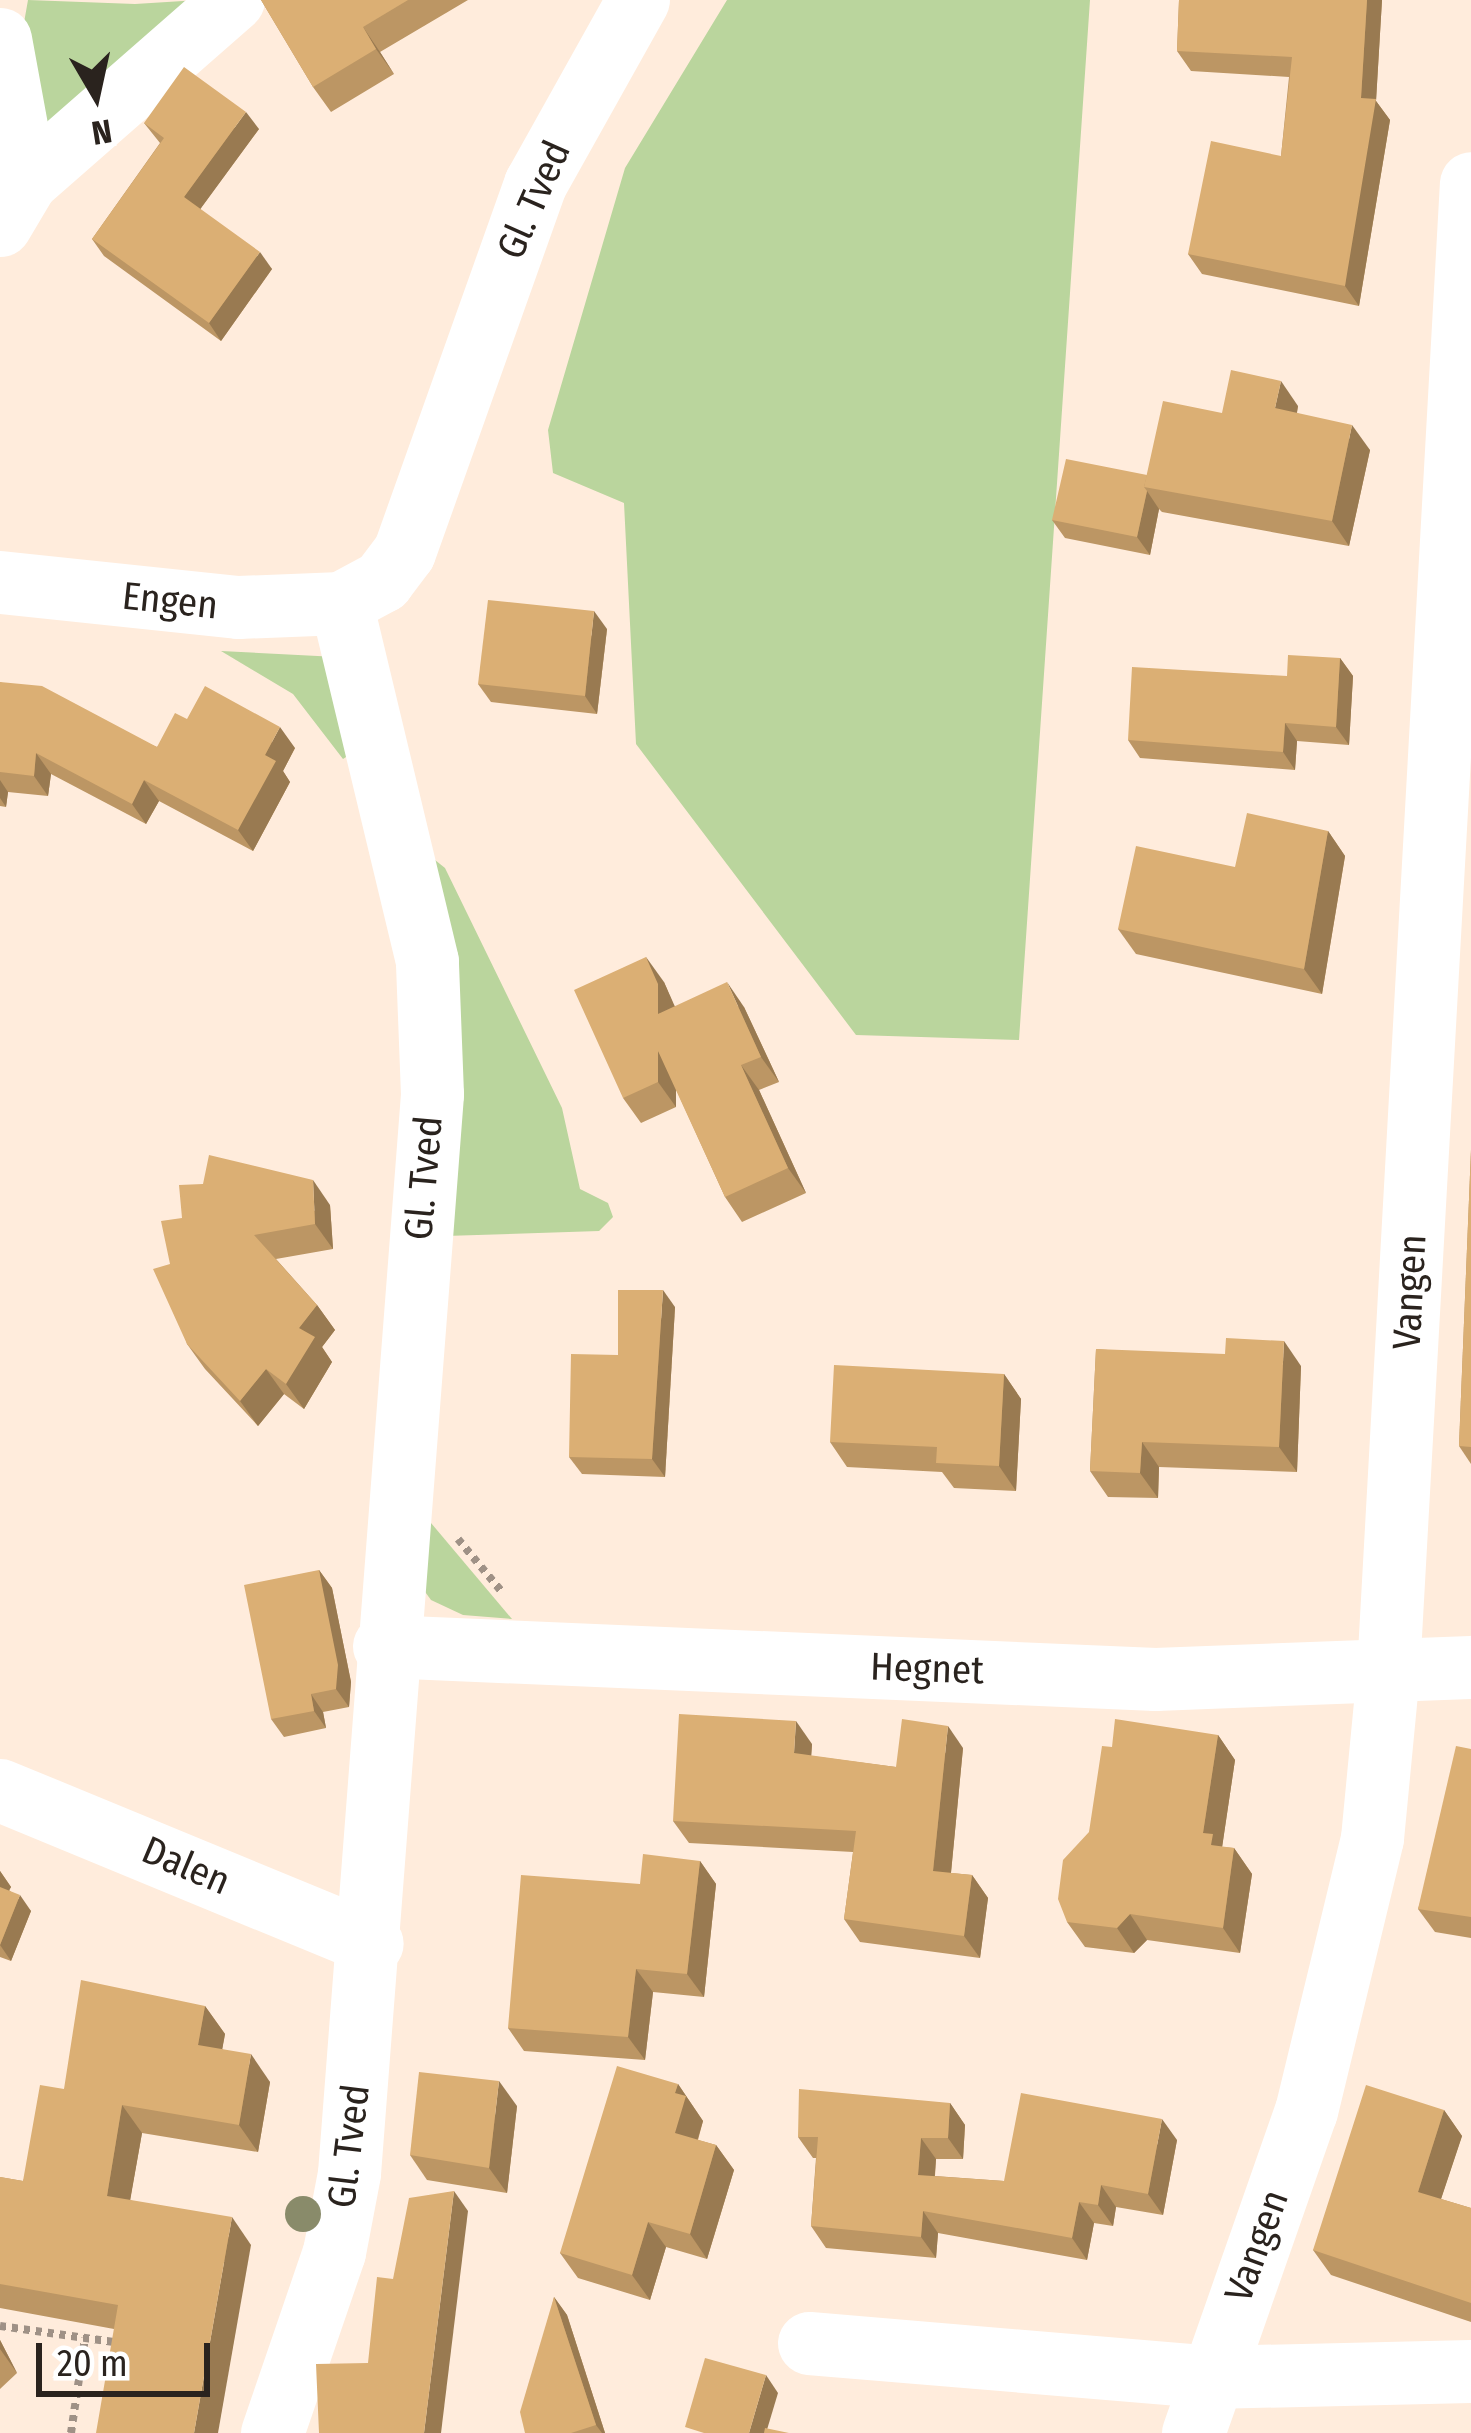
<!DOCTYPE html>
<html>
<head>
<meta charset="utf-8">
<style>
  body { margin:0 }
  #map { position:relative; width:1471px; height:2433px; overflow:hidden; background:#ffecdc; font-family:"Fira Sans Condensed",sans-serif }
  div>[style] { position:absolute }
  .green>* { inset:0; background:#bad59d }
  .path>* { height:8px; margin-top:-4px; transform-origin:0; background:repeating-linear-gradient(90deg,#9f9186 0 6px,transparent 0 12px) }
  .minor>* { height:63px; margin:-31.5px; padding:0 31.5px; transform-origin:31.5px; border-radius:31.5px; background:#fff }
  .trees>* { width:36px; height:36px; margin:-18px; border-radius:50%; background:#898b6a }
  .wall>* { inset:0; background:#bc9664 }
  .shaded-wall>* { inset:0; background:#997a51 }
  .building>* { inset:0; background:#dbaf74 }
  span { translate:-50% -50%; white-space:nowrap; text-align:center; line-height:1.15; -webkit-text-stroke:9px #fff; paint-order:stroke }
  .street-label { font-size:39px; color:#2a231e }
  .north { position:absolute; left:36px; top:36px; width:120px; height:120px; -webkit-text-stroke:9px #fff; paint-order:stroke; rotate:171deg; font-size:33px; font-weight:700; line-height:48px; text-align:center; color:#2a231e }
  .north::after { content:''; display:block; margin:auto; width:42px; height:54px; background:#2a231e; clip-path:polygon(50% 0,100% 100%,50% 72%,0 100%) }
  .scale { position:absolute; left:36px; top:2343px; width:174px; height:54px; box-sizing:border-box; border:6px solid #2a231e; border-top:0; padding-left:15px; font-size:36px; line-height:42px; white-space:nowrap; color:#2a231e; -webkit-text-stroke:9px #fff; paint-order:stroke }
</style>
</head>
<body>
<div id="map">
  <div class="green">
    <i style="clip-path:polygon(28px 0,135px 4px,199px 0,37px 154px,22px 34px)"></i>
    <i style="clip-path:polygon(727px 0,1090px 0,1019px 1040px,856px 1035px,636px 744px,624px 503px,553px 473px,548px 430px,625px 168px)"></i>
    <i style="clip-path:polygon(221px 651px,337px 657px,364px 745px,343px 759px,293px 694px)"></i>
    <i style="clip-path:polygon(425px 852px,445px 868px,562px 1108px,580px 1189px,608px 1203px,613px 1217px,599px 1231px,445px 1236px)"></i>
    <i style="clip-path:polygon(415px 1504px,512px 1619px,463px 1615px,431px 1600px,423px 1589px)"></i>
  </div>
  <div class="path">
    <i style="left:458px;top:1539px;width:69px;rotate:50.3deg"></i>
    <i style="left:0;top:2326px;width:122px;rotate:8deg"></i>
    <i style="left:71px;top:2433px;width:96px;rotate:-81.6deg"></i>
  </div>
  <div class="minor">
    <i style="left:0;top:39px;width:144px;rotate:79.6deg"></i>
    <i style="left:0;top:225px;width:51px;rotate:-59.4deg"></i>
    <i style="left:26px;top:181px;width:275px;rotate:-41.2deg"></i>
    <i style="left:0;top:582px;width:239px;rotate:6deg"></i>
    <i style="left:238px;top:607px;width:103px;rotate:-2.2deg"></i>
    <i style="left:384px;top:1646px;width:772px;rotate:2.45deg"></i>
    <i style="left:1155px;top:1679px;width:316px;rotate:-2.2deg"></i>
    <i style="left:0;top:1790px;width:402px;rotate:22.4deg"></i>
    <i style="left:809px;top:2343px;width:402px;rotate:4.8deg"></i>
    <i style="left:1210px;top:2377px;width:261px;rotate:-1.3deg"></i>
    <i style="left:272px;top:2433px;width:191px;rotate:-71.1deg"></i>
    <i style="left:334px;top:2252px;width:80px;rotate:-79.2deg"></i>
    <i style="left:349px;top:2173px;width:1082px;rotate:-85.6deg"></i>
    <i style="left:432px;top:1094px;width:133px;rotate:-92.2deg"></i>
    <i style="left:427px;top:961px;width:368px;rotate:-103.5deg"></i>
    <i style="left:341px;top:603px;width:47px;rotate:-28.2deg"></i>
    <i style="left:382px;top:581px;width:36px;rotate:-53deg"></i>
    <i style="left:404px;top:552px;width:391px;rotate:-70.4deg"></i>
    <i style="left:535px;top:184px;width:211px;rotate:-60.8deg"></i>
    <i style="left:1193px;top:2433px;width:341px;rotate:-70.7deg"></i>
    <i style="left:1306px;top:2111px;width:281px;rotate:-76.4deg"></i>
    <i style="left:1372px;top:1838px;width:168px;rotate:-84.5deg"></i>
    <i style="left:1388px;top:1671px;width:1490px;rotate:-86.81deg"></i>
  </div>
  <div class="trees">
    <i style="left:303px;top:2214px"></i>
  </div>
  <div class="wall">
    <i style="clip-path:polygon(261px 0,468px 0,380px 52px,394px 74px,331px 112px,313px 87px)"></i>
    <i style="clip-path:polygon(1179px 0,1382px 0,1376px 101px,1390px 120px,1359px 306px,1202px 274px,1188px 254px,1281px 156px,1289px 77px,1191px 71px,1177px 51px)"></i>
    <i style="clip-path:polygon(144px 123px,259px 129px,200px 209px,272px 269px,221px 341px,104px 256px,92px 239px,160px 143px)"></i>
    <i style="clip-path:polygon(1298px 406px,1297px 413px,1370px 450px,1349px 546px,1162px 512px,1159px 509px,1150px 555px,1065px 538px,1052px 520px,1147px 475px,1222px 413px)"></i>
    <i style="clip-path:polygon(607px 629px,597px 714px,491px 702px,478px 684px)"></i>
    <i style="clip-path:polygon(1340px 658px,1353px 676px,1349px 745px,1297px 741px,1295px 770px,1140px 758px,1128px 740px)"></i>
    <i style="clip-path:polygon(0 682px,157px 747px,187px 719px,295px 748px,283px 771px,290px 782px,253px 851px,159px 801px,146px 824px,51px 774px,48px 796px,8px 792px,6px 807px,0 806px)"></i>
    <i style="clip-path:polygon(1328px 831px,1345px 856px,1322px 994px,1136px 954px,1118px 929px)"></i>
    <i style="clip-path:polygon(664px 982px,674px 1006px,744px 1007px,779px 1082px,759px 1090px,806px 1193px,742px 1222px,725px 1197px,676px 1089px,676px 1107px,641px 1123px,623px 1098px)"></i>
    <i style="clip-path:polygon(1471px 1150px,1471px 1464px,1459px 1446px)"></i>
    <i style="clip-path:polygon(330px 1205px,333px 1249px,276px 1259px,317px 1305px,335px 1330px,322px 1347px,332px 1362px,304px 1409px,284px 1394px,258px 1426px,205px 1369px,187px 1344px,170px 1264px)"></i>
    <i style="clip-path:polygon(675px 1307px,665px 1477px,582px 1474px,569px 1457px,618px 1355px)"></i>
    <i style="clip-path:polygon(1096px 1349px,1301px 1366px,1297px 1472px,1159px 1467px,1158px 1498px,1108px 1497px,1090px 1471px)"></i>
    <i style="clip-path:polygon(1004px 1374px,1021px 1399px,1016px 1491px,954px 1488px,942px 1472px,847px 1467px,830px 1442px)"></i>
    <i style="clip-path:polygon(319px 1570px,332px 1588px,351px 1682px,349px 1707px,323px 1712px,326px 1728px,284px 1737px,271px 1719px)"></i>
    <i style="clip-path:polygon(1218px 1735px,1235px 1760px,1222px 1847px,1234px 1848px,1252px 1874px,1240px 1953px,1147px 1940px,1134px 1953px,1085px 1947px,1067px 1922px,1112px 1747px)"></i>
    <i style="clip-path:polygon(812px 1744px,811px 1756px,896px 1767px,963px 1748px,951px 1873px,972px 1875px,988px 1898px,980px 1958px,860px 1942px,844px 1919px,853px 1852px,689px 1843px,673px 1821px)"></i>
    <i style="clip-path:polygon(1471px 1749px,1471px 1938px,1435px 1932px,1418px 1909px)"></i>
    <i style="clip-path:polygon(700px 1861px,716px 1884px,704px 1997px,653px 1992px,645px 2060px,524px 2051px,508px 2028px,640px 1884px)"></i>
    <i style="clip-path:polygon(0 1871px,11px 1887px,9px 1890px,31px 1911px,11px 1961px,0 1957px)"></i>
    <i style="clip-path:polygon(205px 2006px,225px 2034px,222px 2049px,270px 2082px,258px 2152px,142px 2133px,130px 2200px,251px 2245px,114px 2329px,0 2308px,0 2177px,23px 2181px,64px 2089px)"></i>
    <i style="clip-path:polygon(678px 2084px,703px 2121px,698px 2140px,716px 2145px,734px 2170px,707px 2259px,666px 2247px,650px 2300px,578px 2278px,560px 2253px)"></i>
    <i style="clip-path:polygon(950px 2103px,965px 2125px,963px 2159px,936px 2159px,935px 2176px,1004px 2181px,1177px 2140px,1163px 2215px,1116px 2207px,1113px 2226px,1094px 2223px,1087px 2260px,938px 2233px,936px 2258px,826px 2248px,811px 2226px,816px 2158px,813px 2158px,798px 2137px)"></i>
    <i style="clip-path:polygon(517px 2106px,507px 2193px,427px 2180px,410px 2155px)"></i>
    <i style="clip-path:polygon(1444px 2110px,1462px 2136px,1441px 2199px,1471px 2208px,1471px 2322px,1331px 2275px,1313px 2250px)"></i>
    <i style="clip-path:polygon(554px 2297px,567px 2315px,605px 2433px,525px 2433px)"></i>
    <i style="clip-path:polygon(0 2340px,17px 2373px,0 2389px)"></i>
  </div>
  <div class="shaded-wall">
    <i style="clip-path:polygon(1367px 0,1382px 0,1376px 101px,1390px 120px,1359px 306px,1345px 286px,1361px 98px)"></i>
    <i style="clip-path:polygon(363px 27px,380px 52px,394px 74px,376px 49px)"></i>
    <i style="clip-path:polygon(246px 112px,259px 129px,196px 215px,184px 197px)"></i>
    <i style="clip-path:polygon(260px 252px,272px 269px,221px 341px,209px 323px)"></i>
    <i style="clip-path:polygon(1281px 381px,1298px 406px,1293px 433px,1275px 408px)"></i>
    <i style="clip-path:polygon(1352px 425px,1370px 450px,1349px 546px,1332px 521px)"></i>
    <i style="clip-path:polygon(1147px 491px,1159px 509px,1150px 555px,1137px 537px)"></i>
    <i style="clip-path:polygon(594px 611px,607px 629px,597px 714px,585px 696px)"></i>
    <i style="clip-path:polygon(1340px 658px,1353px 676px,1349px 745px,1336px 727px)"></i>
    <i style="clip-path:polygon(1285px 723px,1297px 741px,1295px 770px,1283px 752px)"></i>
    <i style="clip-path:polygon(280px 727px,295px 748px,283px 771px,290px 782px,253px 851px,238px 830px,265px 755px)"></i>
    <i style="clip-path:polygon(36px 753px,51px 774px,48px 796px,34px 776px)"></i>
    <i style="clip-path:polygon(0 780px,8px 792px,6px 807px,0 798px)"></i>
    <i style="clip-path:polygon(144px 780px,159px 801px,146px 824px,132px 804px)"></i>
    <i style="clip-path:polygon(1328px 831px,1345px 856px,1322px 994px,1304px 969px)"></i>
    <i style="clip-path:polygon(646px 957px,664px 982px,676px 1009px,658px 1014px)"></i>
    <i style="clip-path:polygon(727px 982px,744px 1007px,779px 1082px,761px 1057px)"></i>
    <i style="clip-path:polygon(658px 1051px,676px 1076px,676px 1107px,658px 1082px)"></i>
    <i style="clip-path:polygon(741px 1065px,759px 1090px,806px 1193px,788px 1168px)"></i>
    <i style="clip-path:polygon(313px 1180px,330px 1205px,333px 1249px,315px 1224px)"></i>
    <i style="clip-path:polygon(663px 1290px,675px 1307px,665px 1477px,652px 1459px)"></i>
    <i style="clip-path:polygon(317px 1305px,335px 1330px,322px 1347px,332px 1362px,304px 1409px,286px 1384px,299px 1328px)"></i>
    <i style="clip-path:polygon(1284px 1341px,1301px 1366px,1297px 1472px,1279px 1447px)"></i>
    <i style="clip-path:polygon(266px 1369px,284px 1394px,258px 1426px,240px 1401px)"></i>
    <i style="clip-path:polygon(1004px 1374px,1021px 1399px,1016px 1491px,999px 1466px)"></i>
    <i style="clip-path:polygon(1142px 1442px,1159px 1467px,1158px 1498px,1140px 1473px)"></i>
    <i style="clip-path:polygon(319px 1570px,332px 1588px,351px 1682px,349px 1707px,336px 1689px)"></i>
    <i style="clip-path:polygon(311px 1694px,323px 1712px,326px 1728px,314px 1711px)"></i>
    <i style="clip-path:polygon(796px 1721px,812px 1744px,810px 1776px,794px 1753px)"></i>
    <i style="clip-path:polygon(948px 1726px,963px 1748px,949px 1893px,933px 1871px)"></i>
    <i style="clip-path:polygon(1218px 1735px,1235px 1760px,1222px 1848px,1229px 1870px,1203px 1833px)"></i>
    <i style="clip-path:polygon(1234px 1848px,1252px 1874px,1240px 1953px,1223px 1928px)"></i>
    <i style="clip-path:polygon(700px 1861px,716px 1884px,704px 1997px,687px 1974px)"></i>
    <i style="clip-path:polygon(0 1871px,11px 1887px,4px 1900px,0 1894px)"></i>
    <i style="clip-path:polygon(972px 1875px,988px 1898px,980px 1958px,964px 1936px)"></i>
    <i style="clip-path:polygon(20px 1895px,31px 1911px,11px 1961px,0 1945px)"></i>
    <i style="clip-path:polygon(1130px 1914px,1147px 1940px,1134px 1953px,1117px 1928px)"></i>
    <i style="clip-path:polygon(636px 1969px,653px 1992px,645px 2060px,628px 2037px)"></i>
    <i style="clip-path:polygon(205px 2006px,225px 2034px,218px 2073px,198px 2045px)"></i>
    <i style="clip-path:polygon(251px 2054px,270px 2082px,258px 2152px,239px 2125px)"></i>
    <i style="clip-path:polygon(499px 2081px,517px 2106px,507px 2193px,489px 2168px)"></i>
    <i style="clip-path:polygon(678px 2084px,703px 2121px,692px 2158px,675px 2133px,675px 2093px)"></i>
    <i style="clip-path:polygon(950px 2103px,965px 2125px,963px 2159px,948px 2138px)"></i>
    <i style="clip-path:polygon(122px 2105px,142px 2133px,126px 2224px,107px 2196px)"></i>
    <i style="clip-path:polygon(1444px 2110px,1462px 2136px,1435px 2217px,1418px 2192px)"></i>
    <i style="clip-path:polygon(1162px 2119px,1177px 2140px,1163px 2215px,1148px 2194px)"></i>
    <i style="clip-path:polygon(921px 2138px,936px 2159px,933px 2197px,918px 2175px)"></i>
    <i style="clip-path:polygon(716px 2145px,734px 2170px,707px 2259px,690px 2234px)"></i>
    <i style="clip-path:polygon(1101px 2185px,1116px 2207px,1113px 2226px,1098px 2205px)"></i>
    <i style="clip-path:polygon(454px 2191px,468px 2211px,441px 2433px,424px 2433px)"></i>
    <i style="clip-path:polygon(1079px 2202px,1094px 2223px,1087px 2260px,1072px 2238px)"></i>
    <i style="clip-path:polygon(923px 2211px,938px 2233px,936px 2258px,921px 2237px)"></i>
    <i style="clip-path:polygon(232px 2217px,251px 2245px,218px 2433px,194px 2433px)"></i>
    <i style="clip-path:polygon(648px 2222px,666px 2247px,650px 2300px,632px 2275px)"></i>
    <i style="clip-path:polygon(554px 2297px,567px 2315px,605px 2433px,602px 2433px,596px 2425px)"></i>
    <i style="clip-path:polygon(0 2340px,17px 2373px,0 2349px)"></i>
    <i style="clip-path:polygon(766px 2375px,778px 2393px,766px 2433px,749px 2433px)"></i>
  </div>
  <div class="building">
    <i style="clip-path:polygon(261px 0,408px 0,363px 27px,376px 49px,313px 87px)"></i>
    <i style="clip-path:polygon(1179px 0,1367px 0,1361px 98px,1376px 99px,1345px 286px,1188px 254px,1211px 141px,1281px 156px,1292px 57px,1177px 51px)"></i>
    <i style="clip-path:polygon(184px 67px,246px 112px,184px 197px,260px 252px,209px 323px,92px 239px,164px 138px,144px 123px)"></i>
    <i style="clip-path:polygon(1231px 370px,1281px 381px,1275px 408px,1352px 425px,1332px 521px,1144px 487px,1163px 401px,1222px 413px)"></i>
    <i style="clip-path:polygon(1066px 459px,1147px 475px,1144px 487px,1147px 491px,1137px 537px,1052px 520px)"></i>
    <i style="clip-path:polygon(488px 600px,594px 611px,585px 696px,478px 684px)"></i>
    <i style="clip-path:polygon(1288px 655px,1340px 658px,1336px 727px,1285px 723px,1283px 752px,1128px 740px,1132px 667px,1287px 676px)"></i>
    <i style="clip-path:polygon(0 682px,42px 686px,157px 747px,175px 713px,187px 719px,205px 686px,280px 727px,265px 755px,276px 761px,238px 830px,144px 780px,132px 804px,36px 753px,34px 776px,0 772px)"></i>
    <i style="clip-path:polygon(1247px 813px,1328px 831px,1304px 969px,1118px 929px,1136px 846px,1235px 867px)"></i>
    <i style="clip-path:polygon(646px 957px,658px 984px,658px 1014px,727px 982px,761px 1057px,741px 1065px,788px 1168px,725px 1197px,658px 1051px,658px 1082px,623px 1098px,574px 990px)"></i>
    <i style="clip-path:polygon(1471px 1150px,1471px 1447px,1459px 1446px)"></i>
    <i style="clip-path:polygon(209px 1155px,313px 1180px,315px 1224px,254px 1235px,317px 1305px,299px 1328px,315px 1337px,286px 1384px,266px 1369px,240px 1401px,187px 1344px,153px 1269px,170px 1264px,161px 1221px,182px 1218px,179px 1185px,203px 1184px)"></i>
    <i style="clip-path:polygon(618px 1290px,663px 1290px,652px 1459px,569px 1457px,571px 1354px,618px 1355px)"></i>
    <i style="clip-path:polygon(1226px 1338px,1284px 1341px,1279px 1447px,1142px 1442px,1140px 1473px,1090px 1471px,1096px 1349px,1225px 1354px)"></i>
    <i style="clip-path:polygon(834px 1365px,1004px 1374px,999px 1466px,936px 1463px,937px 1447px,830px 1442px)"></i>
    <i style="clip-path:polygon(319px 1570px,338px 1665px,336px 1689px,311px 1694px,314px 1711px,271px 1719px,244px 1585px)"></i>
    <i style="clip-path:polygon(679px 1714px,796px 1721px,794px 1753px,896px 1767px,902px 1719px,948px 1726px,933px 1871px,972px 1875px,964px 1936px,844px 1919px,856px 1831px,673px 1821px)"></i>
    <i style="clip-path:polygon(1115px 1719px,1218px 1735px,1203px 1833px,1213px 1834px,1211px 1845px,1234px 1848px,1223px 1928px,1130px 1914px,1117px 1928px,1067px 1922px,1058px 1899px,1063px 1860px,1089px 1832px,1102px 1746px,1112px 1747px)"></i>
    <i style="clip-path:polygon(1456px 1746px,1471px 1749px,1471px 1917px,1418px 1909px)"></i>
    <i style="clip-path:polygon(643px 1854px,700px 1861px,687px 1974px,636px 1969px,628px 2037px,508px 2028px,521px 1875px,640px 1884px)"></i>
    <i style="clip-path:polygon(0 1887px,20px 1895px,0 1945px)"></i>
    <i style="clip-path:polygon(81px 1980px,205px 2006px,198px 2045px,251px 2054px,239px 2125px,122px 2105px,107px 2196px,232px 2217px,194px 2433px,96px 2433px,118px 2305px,0 2284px,0 2177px,23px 2181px,40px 2085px,64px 2089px)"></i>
    <i style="clip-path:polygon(617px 2066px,678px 2084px,675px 2093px,686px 2096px,675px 2133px,716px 2145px,690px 2234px,648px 2222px,632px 2275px,560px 2253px)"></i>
    <i style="clip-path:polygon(419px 2072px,499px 2081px,489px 2168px,410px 2155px)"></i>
    <i style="clip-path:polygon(1366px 2085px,1444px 2110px,1418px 2192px,1471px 2208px,1471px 2303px,1313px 2250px)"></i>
    <i style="clip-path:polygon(799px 2089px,950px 2103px,948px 2138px,921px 2138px,918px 2175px,1004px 2181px,1021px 2093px,1162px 2119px,1148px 2194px,1101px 2185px,1098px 2205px,1079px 2202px,1072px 2238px,923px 2211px,921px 2237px,811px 2226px,818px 2137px,798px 2137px)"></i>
    <i style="clip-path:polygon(454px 2191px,424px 2433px,319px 2433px,316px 2364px,368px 2363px,377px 2277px,393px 2279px,409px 2198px)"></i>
    <i style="clip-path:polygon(554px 2297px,596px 2425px,571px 2433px,525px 2433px,520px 2412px)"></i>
    <i style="clip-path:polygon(705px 2358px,766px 2375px,749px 2433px,704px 2433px,685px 2427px)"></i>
    <i style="clip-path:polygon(765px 2428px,789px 2433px,764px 2433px)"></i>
  </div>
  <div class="street-label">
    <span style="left:534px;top:200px;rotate:-66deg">Gl. Tved</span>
    <span style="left:170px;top:601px;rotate:6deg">Engen</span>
    <span style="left:424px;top:1178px;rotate:-85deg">Gl. Tved</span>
    <span style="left:1410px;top:1292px;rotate:-87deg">Vangen</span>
    <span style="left:927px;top:1669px;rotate:2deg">Hegnet</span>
    <span style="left:186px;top:1866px;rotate:23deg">Dalen</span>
    <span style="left:349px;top:2146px;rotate:-83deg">Gl. Tved</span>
    <span style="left:1257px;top:2246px;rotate:-70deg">Vangen</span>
  </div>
  <div class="north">N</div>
  <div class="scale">20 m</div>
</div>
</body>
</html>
